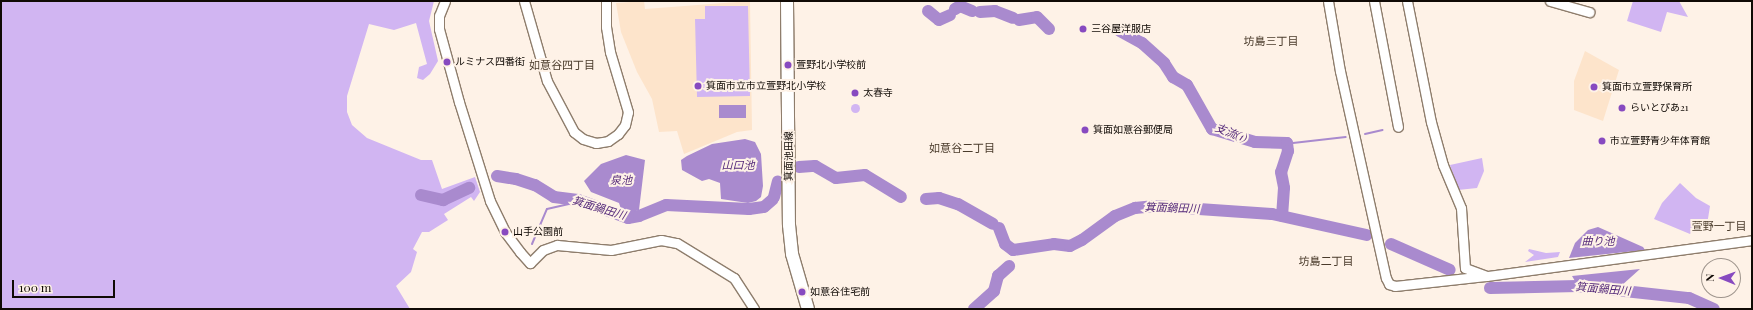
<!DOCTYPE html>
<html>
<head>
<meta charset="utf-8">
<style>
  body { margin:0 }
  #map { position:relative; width:1753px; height:310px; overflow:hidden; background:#fef2e7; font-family:"Playfair Display","Noto Sans JP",serif }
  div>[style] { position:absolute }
  .built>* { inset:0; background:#fde4cb }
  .green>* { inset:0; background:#d1b5f2 }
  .round { border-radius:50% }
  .water>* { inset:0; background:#a98ace }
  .stream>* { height:2px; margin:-1px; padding:0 1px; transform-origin:1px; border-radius:1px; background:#a98ace }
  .river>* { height:12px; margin:-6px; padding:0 6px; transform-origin:6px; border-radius:6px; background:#a98ace }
  .roads { filter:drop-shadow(1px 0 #8e7d6c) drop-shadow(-1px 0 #8e7d6c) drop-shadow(0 1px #8e7d6c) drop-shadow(0 -1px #8e7d6c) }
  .tertiary>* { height:9px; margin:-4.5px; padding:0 4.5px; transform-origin:4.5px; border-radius:4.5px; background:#fff }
  .primary>* { height:12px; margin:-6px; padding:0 6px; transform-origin:6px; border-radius:6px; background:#fff }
  .dots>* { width:11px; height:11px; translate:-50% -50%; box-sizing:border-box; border:2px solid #fef2e7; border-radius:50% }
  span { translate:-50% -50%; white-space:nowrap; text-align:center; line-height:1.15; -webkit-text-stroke:4px #fef2e7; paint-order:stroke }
  .poi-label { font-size:10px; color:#100a05 }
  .left { translate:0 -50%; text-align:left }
  .street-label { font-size:10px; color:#100a05 }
  .neighbourhood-label { font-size:11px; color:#4a3b2b }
  .water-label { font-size:11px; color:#54297a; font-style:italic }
  .frame { position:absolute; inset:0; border:2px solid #100a05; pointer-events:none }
  .north { position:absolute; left:1701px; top:258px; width:40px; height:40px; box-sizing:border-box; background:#fef2e7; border:1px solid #9f958d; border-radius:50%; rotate:271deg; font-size:11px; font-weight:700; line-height:16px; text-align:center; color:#100a05 }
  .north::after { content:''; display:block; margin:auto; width:14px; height:18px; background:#874ac0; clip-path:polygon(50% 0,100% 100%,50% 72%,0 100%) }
  .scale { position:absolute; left:12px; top:280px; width:103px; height:18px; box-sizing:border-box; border:2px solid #100a05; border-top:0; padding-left:5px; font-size:12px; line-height:14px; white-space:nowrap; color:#100a05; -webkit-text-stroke:3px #fef2e7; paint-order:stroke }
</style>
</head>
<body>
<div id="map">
  <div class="built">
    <i style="clip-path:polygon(644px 1px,645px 9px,750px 1px,752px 130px,737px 132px,684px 154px,677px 131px,659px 132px,652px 99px,637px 72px,621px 32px,616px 3px)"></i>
    <i style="clip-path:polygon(1585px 51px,1619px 70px,1603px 121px,1574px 110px,1574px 81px)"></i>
  </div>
  <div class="green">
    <i style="clip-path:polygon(1px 1px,434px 1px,429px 21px,438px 61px,430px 74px,423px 80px,417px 78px,419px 67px,427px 64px,416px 23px,394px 30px,369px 24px,347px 96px,347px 112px,352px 125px,367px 138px,421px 160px,432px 160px,442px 189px,475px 177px,480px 192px,474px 201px,471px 197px,444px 214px,448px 220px,429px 232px,422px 232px,413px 249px,417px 252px,411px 272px,396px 286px,410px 309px,1px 309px)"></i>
    <i style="clip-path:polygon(1633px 1px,1679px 1px,1688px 17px,1667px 12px,1661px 32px,1627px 21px)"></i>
    <i style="clip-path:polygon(705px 6px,748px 6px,750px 96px,697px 97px,695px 19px,705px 19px)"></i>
    <i class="round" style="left:850.5px;top:103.5px;width:9px;height:9px"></i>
    <i style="clip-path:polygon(1482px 158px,1484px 171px,1477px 188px,1458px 190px,1450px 165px)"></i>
    <i style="clip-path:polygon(1680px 183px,1696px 198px,1710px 206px,1707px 225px,1697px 222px,1690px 234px,1654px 219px,1662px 203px)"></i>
    <i style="clip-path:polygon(1529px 249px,1546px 253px,1560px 252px,1558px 257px,1525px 262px,1534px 255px,1528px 251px)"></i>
  </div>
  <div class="water">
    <i style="clip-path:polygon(719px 105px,746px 105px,746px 118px,719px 118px)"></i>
    <i style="clip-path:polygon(745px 139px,755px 142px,761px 154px,763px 186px,761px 197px,756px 201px,748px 203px,721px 199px,720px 183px,709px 179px,702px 181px,682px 170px,681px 160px,687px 156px,712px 144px)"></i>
    <i style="clip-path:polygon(626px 155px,645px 160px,639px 210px,629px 213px,622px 212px,619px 203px,591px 192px,584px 181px,601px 164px)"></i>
    <i style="clip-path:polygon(1598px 227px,1643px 247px,1645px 250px,1569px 258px,1575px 243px,1588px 230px)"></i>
    <i style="clip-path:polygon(1640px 269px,1621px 286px,1575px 281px,1572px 276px)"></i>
  </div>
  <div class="stream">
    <i style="left:1365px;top:134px;width:18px;rotate:-13deg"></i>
    <i style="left:1293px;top:143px;width:53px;rotate:-6.5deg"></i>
    <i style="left:532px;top:244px;width:38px;rotate:-67deg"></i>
    <i style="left:547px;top:209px;width:37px;rotate:-13deg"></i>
  </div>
  <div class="river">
    <i style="left:955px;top:9px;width:6px;rotate:-31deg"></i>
    <i style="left:960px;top:6px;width:13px;rotate:23deg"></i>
    <i style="left:928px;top:11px;width:14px;rotate:39deg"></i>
    <i style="left:939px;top:20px;width:12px;rotate:-24deg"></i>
    <i style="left:980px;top:12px;width:15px;rotate:-4deg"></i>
    <i style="left:995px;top:11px;width:19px;rotate:21deg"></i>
    <i style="left:1019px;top:20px;width:18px;rotate:-9deg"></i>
    <i style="left:1037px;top:17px;width:17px;rotate:45deg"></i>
    <i style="left:1120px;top:31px;width:25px;rotate:29deg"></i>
    <i style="left:1142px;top:43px;width:30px;rotate:42deg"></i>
    <i style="left:1164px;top:63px;width:17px;rotate:57deg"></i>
    <i style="left:1173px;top:77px;width:16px;rotate:30deg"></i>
    <i style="left:1187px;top:85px;width:51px;rotate:60.4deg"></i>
    <i style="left:1212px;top:129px;width:45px;rotate:16.8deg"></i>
    <i style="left:1255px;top:142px;width:32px;rotate:2deg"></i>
    <i style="left:1287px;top:143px;width:8px;rotate:83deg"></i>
    <i style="left:1288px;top:151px;width:22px;rotate:108deg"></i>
    <i style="left:1281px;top:172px;width:16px;rotate:79deg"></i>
    <i style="left:1284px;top:188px;width:28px;rotate:94deg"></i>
    <i style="left:799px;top:167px;width:16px;rotate:-4deg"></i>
    <i style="left:815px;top:166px;width:24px;rotate:30deg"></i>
    <i style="left:836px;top:178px;width:29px;rotate:-6deg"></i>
    <i style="left:865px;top:175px;width:42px;rotate:31.4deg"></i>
    <i style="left:497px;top:176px;width:19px;rotate:9deg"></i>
    <i style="left:516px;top:179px;width:20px;rotate:18deg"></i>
    <i style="left:535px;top:185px;width:22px;rotate:32deg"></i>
    <i style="left:554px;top:197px;width:24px;rotate:7deg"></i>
    <i style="left:578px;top:200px;width:53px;rotate:19.8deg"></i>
    <i style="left:628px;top:218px;width:11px;rotate:-10deg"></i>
    <i style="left:639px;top:216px;width:29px;rotate:-22deg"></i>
    <i style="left:666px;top:205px;width:83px;rotate:2.8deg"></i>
    <i style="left:749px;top:209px;width:15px;rotate:-8deg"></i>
    <i style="left:764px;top:207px;width:11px;rotate:-41deg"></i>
    <i style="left:421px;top:195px;width:23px;rotate:13deg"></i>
    <i style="left:443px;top:200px;width:29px;rotate:-25deg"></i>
    <i style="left:774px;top:197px;width:16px;rotate:-76deg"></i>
    <i style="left:926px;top:199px;width:13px;rotate:-4deg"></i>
    <i style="left:939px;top:198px;width:20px;rotate:18deg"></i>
    <i style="left:958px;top:204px;width:40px;rotate:29.7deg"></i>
    <i style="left:999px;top:228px;width:17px;rotate:69deg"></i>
    <i style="left:1005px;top:244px;width:10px;rotate:37deg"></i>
    <i style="left:1013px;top:250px;width:41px;rotate:-8.3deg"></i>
    <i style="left:1054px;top:244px;width:16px;rotate:7deg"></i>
    <i style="left:1070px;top:246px;width:13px;rotate:-27deg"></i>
    <i style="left:1082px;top:240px;width:41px;rotate:-36deg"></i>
    <i style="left:1115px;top:216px;width:22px;rotate:-22deg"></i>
    <i style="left:1135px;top:208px;width:20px;rotate:-6deg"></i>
    <i style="left:1155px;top:206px;width:117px;rotate:3.9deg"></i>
    <i style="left:1272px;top:214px;width:97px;rotate:12.5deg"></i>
    <i style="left:1391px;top:244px;width:64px;rotate:23.8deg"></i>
    <i style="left:1490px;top:288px;width:88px;rotate:-1.3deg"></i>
    <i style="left:1578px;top:286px;width:112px;rotate:6.2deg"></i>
    <i style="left:1689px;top:298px;width:27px;rotate:24deg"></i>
    <i style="left:974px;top:309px;width:27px;rotate:-42deg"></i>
    <i style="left:994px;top:291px;width:16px;rotate:-75deg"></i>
    <i style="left:998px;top:276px;width:15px;rotate:-42deg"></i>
  </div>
  <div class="roads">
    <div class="tertiary">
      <i style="left:445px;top:1px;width:16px;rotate:112deg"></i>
      <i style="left:439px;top:16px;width:13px;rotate:90deg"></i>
      <i style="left:439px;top:29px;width:76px;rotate:74.7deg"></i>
      <i style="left:459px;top:102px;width:104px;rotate:72.6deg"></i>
      <i style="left:490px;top:201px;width:34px;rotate:64deg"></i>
      <i style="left:505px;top:232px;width:25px;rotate:53deg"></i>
      <i style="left:520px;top:252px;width:15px;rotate:48deg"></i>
      <i style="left:530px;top:263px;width:18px;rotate:-45deg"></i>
      <i style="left:543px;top:250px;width:15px;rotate:-20deg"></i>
      <i style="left:557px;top:245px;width:54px;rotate:5.3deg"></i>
      <i style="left:611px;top:250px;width:51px;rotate:-11.3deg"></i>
      <i style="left:661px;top:240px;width:16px;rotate:11deg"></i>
      <i style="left:677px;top:243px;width:67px;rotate:31.6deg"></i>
      <i style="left:734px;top:278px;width:37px;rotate:57deg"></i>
      <i style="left:524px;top:1px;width:83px;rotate:74deg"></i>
      <i style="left:547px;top:81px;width:58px;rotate:62.1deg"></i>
      <i style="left:574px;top:132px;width:11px;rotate:38deg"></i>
      <i style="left:583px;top:139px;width:14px;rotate:17deg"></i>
      <i style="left:596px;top:143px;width:12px;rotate:-9deg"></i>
      <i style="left:608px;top:141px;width:12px;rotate:-35deg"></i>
      <i style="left:618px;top:134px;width:11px;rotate:-52deg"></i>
      <i style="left:625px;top:125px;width:13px;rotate:-77deg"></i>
      <i style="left:628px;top:112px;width:63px;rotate:-106.7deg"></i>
      <i style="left:610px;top:52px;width:25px;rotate:-99deg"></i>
      <i style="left:606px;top:27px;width:26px;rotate:-90deg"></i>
      <i style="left:1328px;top:1px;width:71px;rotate:80.3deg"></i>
      <i style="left:1340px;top:71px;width:212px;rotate:77.5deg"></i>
      <i style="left:1386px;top:278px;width:7px;rotate:63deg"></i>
      <i style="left:1389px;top:284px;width:6px;rotate:18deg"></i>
      <i style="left:1395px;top:286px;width:91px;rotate:-6.3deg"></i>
      <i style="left:1374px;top:1px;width:128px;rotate:79.2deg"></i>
      <i style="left:1407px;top:1px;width:123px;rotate:78.8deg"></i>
      <i style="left:1431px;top:122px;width:45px;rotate:74.4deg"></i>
      <i style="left:1443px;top:165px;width:47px;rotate:67.3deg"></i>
      <i style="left:1461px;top:208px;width:60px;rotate:86.2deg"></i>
      <i style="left:1465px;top:268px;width:23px;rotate:20deg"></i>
      <i style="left:1487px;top:276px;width:267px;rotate:-7.7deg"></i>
      <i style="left:1550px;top:1px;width:41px;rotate:15.8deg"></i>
    </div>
    <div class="primary">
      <i style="left:787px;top:1px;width:224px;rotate:89.5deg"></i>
      <i style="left:789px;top:225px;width:29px;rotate:84deg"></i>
      <i style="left:792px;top:254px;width:57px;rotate:73.8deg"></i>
    </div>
  </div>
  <div class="dots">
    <i style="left:1083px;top:29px;background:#874ac0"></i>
    <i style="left:447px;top:62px;background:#874ac0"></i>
    <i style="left:788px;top:65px;background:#874ac0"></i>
    <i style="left:698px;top:86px;background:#874ac0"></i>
    <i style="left:1594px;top:87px;background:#874ac0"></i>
    <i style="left:855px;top:93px;background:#874ac0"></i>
    <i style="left:1622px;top:108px;background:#874ac0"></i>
    <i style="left:1085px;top:130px;background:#874ac0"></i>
    <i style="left:1602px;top:141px;background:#874ac0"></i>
    <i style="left:505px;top:232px;background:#874ac0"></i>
    <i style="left:802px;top:292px;background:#874ac0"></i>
  </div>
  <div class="poi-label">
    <span class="left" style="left:1091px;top:29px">三谷屋洋服店</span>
    <span class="left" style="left:455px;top:62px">ルミナス四番街</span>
    <span class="left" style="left:796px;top:65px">萱野北小学校前</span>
    <span class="left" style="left:706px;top:86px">箕面市立市立萱野北小学校</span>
    <span class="left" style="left:1602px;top:87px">箕面市立萱野保育所</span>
    <span class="left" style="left:863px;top:93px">太春寺</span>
    <span class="left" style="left:1630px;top:108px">らいとぴあ21</span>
    <span class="left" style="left:1093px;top:130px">箕面如意谷郵便局</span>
    <span class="left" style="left:1610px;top:141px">市立萱野青少年体育館</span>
    <span class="left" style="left:513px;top:232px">山手公園前</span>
    <span class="left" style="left:810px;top:292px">如意谷住宅前</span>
  </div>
  <div class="street-label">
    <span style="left:789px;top:156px;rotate:-90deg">箕面池田線</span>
  </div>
  <div class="neighbourhood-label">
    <span style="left:1271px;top:41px">坊島三丁目</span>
    <span style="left:562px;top:65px">如意谷四丁目</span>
    <span style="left:962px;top:148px">如意谷二丁目</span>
    <span style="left:1719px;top:226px">萱野一丁目</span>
    <span style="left:1326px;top:261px">坊島二丁目</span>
  </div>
  <div class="water-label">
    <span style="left:1231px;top:133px;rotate:21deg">支流(1)</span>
    <span style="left:738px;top:165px">山口池</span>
    <span style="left:621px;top:180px">泉池</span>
    <span style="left:599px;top:208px;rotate:17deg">箕面鍋田川</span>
    <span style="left:1172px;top:208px;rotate:2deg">箕面鍋田川</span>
    <span style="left:1598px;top:241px">曲り池</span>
    <span style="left:1603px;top:289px;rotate:5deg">箕面鍋田川</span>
  </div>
  <div class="frame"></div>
  <div class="north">N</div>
  <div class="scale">100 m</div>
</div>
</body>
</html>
